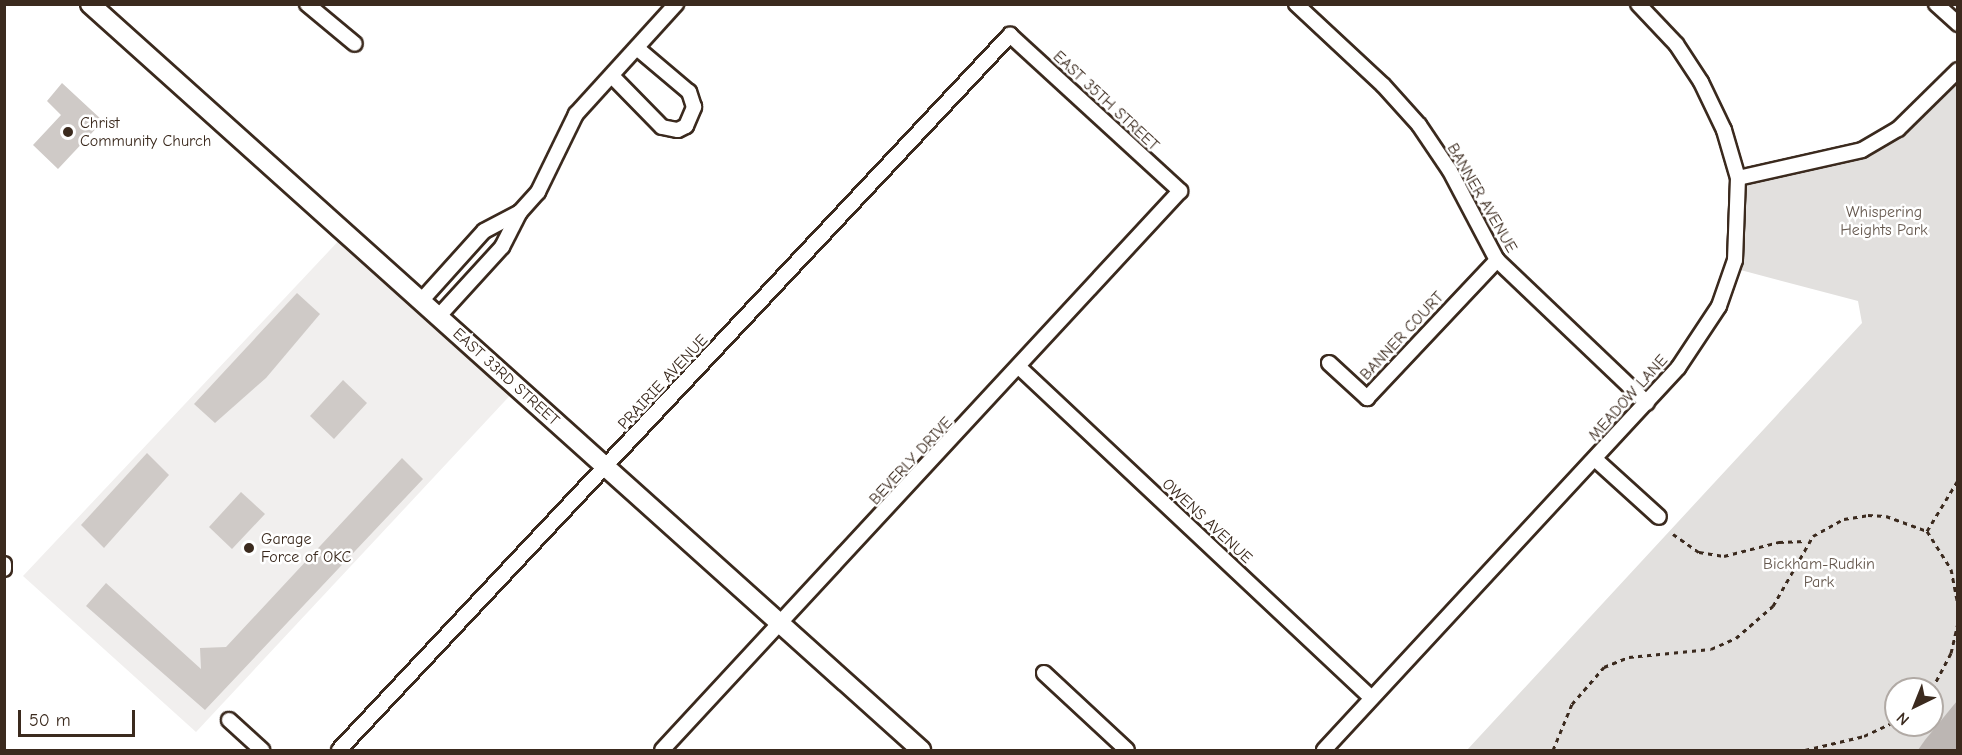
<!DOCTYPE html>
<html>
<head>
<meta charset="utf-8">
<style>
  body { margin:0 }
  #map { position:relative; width:1962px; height:755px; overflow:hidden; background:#fff; font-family:"Comic Neue",sans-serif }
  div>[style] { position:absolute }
  .built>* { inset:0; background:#f1efee }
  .green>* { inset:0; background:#e2e0de }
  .water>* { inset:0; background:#bcb6b3 }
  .building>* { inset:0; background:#cfcac7 }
  .path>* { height:3px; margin-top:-1.5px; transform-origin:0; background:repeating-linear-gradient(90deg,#3b2a1e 0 4.5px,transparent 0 9px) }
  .roads { filter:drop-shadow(2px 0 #3b2a1e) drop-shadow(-2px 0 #3b2a1e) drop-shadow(0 2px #3b2a1e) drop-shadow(0 -2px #3b2a1e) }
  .street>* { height:14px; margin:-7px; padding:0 7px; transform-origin:7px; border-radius:7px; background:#fff }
  .secondary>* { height:18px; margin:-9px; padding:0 9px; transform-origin:9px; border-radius:9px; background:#fff }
  .dots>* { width:16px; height:16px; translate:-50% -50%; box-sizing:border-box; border:3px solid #fff; border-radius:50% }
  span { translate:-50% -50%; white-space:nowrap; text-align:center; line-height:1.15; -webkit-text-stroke:5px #fff; paint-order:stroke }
  .street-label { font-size:16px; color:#3b2a1e }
  .poi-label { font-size:16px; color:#3b2a1e }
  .left { translate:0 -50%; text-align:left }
  .park-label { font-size:16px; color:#65584e }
  .frame { position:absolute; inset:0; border:6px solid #3b2a1e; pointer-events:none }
  .north { position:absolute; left:1884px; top:677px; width:60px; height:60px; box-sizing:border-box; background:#fff; border:2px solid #b1aaa5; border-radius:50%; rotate:223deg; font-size:16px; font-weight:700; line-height:24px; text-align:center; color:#3b2a1e }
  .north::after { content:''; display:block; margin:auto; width:21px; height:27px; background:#3b2a1e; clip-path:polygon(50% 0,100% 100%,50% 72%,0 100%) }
  .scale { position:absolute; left:18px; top:710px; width:117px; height:27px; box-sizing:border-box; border:3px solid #3b2a1e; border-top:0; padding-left:8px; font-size:18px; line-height:21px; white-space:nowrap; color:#3b2a1e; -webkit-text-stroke:4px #fff; paint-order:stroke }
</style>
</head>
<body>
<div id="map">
  <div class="built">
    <i style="clip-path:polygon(345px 234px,518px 387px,196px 732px,23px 576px)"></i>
  </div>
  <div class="green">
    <i style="clip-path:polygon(evenodd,1957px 70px,1957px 750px,1467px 750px,1862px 323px,1858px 301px,1733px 268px,1738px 178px,1882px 140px,1957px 70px,1896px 689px,1932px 689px,1932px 725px,1896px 725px,1896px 689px)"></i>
  </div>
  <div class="water">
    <i style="clip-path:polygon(1957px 701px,1957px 750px,1918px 750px,1925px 740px)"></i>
  </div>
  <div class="building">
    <i style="clip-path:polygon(62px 83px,103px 121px,58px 169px,33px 145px,61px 115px,47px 101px)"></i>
    <i style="clip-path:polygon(297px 293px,320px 314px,266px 378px,215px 423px,194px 404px)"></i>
    <i style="clip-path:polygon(343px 380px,367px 403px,334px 439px,310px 416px)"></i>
    <i style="clip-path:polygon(147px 453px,169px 475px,104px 548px,81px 525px)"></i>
    <i style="clip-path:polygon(402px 458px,423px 479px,205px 710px,86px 606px,106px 583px,201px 669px,200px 648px,226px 647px)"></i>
    <i style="clip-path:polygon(241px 492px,265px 514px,232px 549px,209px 527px)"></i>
  </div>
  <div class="path">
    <i style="left:1927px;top:531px;width:45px;rotate:57.7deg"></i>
    <i style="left:1951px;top:569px;width:38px;rotate:79deg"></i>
    <i style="left:1673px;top:534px;width:32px;rotate:35deg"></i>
    <i style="left:1699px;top:552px;width:25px;rotate:9deg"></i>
    <i style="left:1724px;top:556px;width:57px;rotate:-14.3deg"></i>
    <i style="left:1779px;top:542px;width:27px;rotate:-2deg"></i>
    <i style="left:1932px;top:689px;width:41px;rotate:-62.2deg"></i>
    <i style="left:1951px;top:653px;width:31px;rotate:-77deg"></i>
    <i style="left:1553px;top:750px;width:50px;rotate:-67.6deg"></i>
    <i style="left:1572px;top:704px;width:49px;rotate:-49.1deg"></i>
    <i style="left:1604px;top:667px;width:27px;rotate:-22deg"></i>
    <i style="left:1629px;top:657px;width:82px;rotate:-5.6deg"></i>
    <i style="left:1711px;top:649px;width:27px;rotate:-24deg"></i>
    <i style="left:1736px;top:638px;width:49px;rotate:-40.9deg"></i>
    <i style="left:1773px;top:606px;width:81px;rotate:-60.3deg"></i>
    <i style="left:1813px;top:536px;width:35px;rotate:-29deg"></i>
    <i style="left:1844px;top:519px;width:24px;rotate:-9deg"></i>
    <i style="left:1868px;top:515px;width:18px;rotate:3deg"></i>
    <i style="left:1886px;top:516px;width:44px;rotate:20.1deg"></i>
    <i style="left:1927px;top:531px;width:60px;rotate:-58.7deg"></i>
    <i style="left:1805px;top:750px;width:61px;rotate:-13.3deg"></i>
    <i style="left:1864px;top:736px;width:35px;rotate:-25deg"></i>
  </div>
  <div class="roads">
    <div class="street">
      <i style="left:307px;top:4px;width:62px;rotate:39.8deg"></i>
      <i style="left:1296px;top:4px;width:119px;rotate:43deg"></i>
      <i style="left:1383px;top:85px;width:54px;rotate:48deg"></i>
      <i style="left:1419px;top:125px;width:55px;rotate:56deg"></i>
      <i style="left:1450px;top:171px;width:101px;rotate:62.2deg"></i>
      <i style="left:1497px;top:260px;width:207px;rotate:43.6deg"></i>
      <i style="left:1936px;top:4px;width:30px;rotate:42deg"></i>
      <i style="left:612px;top:76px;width:71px;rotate:45.6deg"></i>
      <i style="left:662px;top:127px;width:16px;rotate:11deg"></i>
      <i style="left:678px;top:130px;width:9px;rotate:-27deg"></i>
      <i style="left:686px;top:126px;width:21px;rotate:-67deg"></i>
      <i style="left:694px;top:107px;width:16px;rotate:-108deg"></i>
      <i style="left:689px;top:92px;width:68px;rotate:-139.8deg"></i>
      <i style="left:1738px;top:178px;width:127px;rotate:-12.7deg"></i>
      <i style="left:1862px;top:150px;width:42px;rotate:-30.3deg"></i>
      <i style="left:1898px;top:129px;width:84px;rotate:-44.5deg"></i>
      <i style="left:421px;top:301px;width:94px;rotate:-48deg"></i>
      <i style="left:484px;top:231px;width:41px;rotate:-27.8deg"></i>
      <i style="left:438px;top:317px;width:95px;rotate:-47.6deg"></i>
      <i style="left:502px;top:247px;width:39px;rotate:-63deg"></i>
      <i style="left:520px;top:212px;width:27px;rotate:-48deg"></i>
      <i style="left:538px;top:192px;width:87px;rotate:-64deg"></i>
      <i style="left:576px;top:114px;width:149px;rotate:-47.7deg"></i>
      <i style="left:1329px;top:363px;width:52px;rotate:42.6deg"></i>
      <i style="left:1367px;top:398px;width:190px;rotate:-46.7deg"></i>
      <i style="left:1020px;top:368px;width:482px;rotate:43.2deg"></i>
      <i style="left:1595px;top:459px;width:86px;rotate:42.2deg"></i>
      <i style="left:4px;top:564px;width:5px;rotate:90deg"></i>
      <i style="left:1044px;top:673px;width:113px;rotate:42.9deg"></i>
      <i style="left:229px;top:720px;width:45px;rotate:42.3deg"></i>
      <i style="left:339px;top:750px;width:981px;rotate:-46.82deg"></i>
      <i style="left:1010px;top:35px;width:231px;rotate:42.5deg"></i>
      <i style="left:1180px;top:191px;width:762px;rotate:132.82deg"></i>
      <i style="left:1324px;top:750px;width:521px;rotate:-47.18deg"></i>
      <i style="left:1678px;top:368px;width:74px;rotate:-56.5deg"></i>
      <i style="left:1719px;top:306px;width:49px;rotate:-70.8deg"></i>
      <i style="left:1735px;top:260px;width:82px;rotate:-87.9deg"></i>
      <i style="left:1738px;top:178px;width:50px;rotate:-106.3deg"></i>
      <i style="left:1724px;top:130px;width:53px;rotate:-115.6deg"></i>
      <i style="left:1701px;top:82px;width:45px;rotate:-123.3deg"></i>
      <i style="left:1676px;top:44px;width:55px;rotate:-133.5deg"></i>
    </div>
    <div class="secondary">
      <i style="left:90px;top:4px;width:1117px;rotate:41.91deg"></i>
    </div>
  </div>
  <div class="dots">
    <i style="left:68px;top:132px;background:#3b2a1e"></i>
    <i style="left:249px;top:548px;background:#3b2a1e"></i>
  </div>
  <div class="street-label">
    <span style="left:1106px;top:101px;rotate:43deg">EAST 35TH STREET</span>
    <span style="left:1482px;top:198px;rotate:60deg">BANNER AVENUE</span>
    <span style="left:1402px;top:336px;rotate:-47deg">BANNER COURT</span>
    <span style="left:506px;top:377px;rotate:42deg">EAST 33RD STREET</span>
    <span style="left:663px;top:382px;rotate:-47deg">PRAIRIE AVENUE</span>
    <span style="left:1628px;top:398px;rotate:-48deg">MEADOW LANE</span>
    <span style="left:911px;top:461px;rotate:-47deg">BEVERLY DRIVE</span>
    <span style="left:1207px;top:521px;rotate:43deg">OWENS AVENUE</span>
  </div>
  <div class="poi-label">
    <span class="left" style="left:80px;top:132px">Christ<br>Community Church</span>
    <span class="left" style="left:261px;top:548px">Garage<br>Force of OKC</span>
  </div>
  <div class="park-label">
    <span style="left:1884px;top:221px">Whispering<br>Heights Park</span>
    <span style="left:1819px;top:573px">Bickham-Rudkin<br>Park</span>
  </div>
  <div class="frame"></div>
  <div class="north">N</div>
  <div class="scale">50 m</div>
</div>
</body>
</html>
